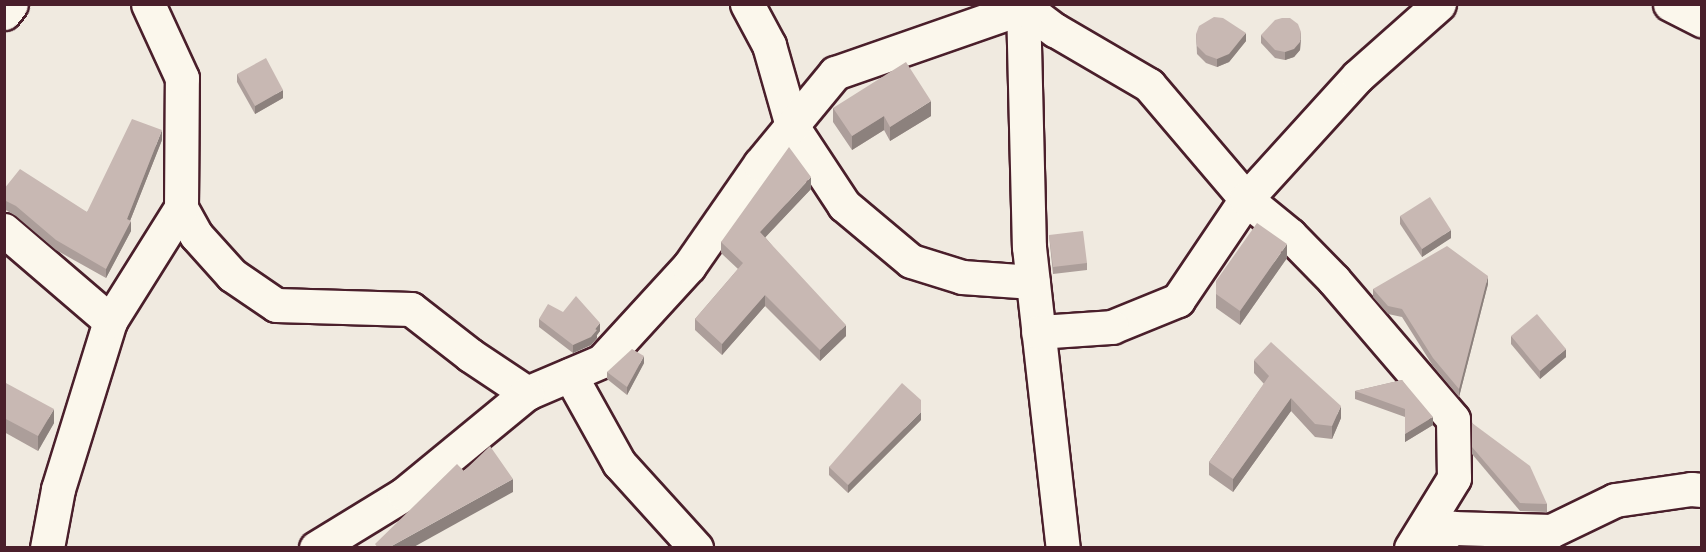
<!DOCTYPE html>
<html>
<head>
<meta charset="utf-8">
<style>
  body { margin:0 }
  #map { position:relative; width:1706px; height:552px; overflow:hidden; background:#f0eae0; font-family:Sriracha,sans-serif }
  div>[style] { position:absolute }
  .roads { filter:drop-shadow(2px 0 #4a1f2b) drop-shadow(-2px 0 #4a1f2b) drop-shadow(0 2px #4a1f2b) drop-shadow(0 -2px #4a1f2b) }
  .street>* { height:33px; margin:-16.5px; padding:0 16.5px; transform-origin:16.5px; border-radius:16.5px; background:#fbf7ec }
  .wall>* { inset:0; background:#ac9e9a }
  .shaded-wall>* { inset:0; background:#8c817d }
  .building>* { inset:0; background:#c8b8b3 }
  span { translate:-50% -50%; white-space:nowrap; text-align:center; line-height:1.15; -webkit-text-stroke:4.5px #fbf7ec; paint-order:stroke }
  .frame { position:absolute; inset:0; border:6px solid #4a1f2b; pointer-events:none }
</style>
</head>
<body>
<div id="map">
  <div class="roads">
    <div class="street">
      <i style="left:747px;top:4px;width:47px;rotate:61.8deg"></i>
      <i style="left:769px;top:45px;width:84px;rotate:74.1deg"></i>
      <i style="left:792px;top:126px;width:95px;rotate:56.6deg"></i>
      <i style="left:844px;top:205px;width:87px;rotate:39.9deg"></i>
      <i style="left:911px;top:261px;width:53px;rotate:17.4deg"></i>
      <i style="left:962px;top:277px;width:71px;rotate:4deg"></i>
      <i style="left:1023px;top:4px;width:243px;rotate:88.6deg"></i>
      <i style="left:1029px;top:247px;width:303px;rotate:83.6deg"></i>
      <i style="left:1670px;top:4px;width:36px;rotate:27deg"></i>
      <i style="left:4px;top:13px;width:11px;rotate:-52deg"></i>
      <i style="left:181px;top:208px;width:31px;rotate:61deg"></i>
      <i style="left:196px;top:235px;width:54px;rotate:48deg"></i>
      <i style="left:232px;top:275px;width:53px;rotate:34.3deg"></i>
      <i style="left:276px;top:305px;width:135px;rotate:1.7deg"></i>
      <i style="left:411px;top:309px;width:75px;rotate:37.9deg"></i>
      <i style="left:470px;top:355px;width:69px;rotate:33.7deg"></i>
      <i style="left:527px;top:393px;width:82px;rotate:-23.1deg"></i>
      <i style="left:602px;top:361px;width:129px;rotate:-47.5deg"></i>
      <i style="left:689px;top:266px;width:124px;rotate:-55.2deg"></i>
      <i style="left:760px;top:164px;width:118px;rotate:-50.5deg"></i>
      <i style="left:835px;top:73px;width:200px;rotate:-19.2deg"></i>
      <i style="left:1024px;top:7px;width:39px;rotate:37deg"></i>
      <i style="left:1055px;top:30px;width:109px;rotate:30.3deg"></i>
      <i style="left:1149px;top:85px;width:150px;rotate:49.6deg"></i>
      <i style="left:1246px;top:199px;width:122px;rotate:124deg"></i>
      <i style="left:1178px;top:300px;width:71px;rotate:157.8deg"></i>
      <i style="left:1112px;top:327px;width:74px;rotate:176.1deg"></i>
      <i style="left:4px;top:230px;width:140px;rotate:40.6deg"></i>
      <i style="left:110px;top:321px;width:176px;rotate:107.2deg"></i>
      <i style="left:58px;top:489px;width:60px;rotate:100.6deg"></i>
      <i style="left:110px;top:321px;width:133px;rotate:-57.9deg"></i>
      <i style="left:181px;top:208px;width:130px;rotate:-89.6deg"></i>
      <i style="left:182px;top:78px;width:81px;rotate:-114.7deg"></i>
      <i style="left:570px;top:375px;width:101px;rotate:60.9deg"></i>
      <i style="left:619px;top:463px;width:115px;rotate:47.8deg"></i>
      <i style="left:316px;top:548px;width:103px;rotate:-31.5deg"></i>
      <i style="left:404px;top:494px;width:159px;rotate:-39.4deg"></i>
      <i style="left:1411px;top:548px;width:82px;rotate:-58.4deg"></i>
      <i style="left:1454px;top:478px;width:59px;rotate:-91deg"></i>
      <i style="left:1453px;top:419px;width:183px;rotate:-130.6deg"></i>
      <i style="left:1334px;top:280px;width:63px;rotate:-134.4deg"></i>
      <i style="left:1290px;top:235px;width:57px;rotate:-140.7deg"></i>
      <i style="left:1246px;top:199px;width:166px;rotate:-47.7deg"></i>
      <i style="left:1358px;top:76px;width:108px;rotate:-41.6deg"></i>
      <i style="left:1427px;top:548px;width:33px;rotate:-38deg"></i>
      <i style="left:1453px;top:528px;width:98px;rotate:1.8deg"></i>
      <i style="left:1551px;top:531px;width:71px;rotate:-25.8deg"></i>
      <i style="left:1615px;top:500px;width:77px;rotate:-8.2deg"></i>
      <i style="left:1691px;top:489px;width:11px;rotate:5deg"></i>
    </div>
  </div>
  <div class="wall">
    <i style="clip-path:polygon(1196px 34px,1246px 41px,1229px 62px,1217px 67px,1206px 63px,1197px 54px)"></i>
    <i style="clip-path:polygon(1261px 35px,1301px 40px,1300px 50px,1294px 57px,1285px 60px,1275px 58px,1261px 43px)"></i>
    <i style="clip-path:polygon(237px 74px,283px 98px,255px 114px,237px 82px)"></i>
    <i style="clip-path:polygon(833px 108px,931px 116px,890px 141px,884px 130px,852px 150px,833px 122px)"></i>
    <i style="clip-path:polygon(162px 140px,130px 221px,131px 231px,106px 278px,56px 250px,16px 216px,4px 209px,4px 189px,87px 212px)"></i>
    <i style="clip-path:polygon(811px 189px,765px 237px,846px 336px,820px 361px,765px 306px,722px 355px,695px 330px,695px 319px,738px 269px,721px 253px,721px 242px)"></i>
    <i style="clip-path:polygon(1400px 216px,1451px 238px,1422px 257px,1400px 224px)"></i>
    <i style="clip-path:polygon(1049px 235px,1087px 263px,1087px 270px,1053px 274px)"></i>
    <i style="clip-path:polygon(1287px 258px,1240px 325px,1216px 308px,1216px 281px)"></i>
    <i style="clip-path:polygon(1488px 284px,1459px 397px,1433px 366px,1402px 317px,1388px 314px,1373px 297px,1373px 289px)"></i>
    <i style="clip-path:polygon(539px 319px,600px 331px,597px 335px,597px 338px,591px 345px,573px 353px,539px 327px)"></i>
    <i style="clip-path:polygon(1511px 336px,1566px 357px,1540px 379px,1511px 344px)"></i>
    <i style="clip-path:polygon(1254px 360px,1341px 418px,1332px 439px,1315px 437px,1291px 411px,1233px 492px,1209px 475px,1209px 462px,1264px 384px,1254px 373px)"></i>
    <i style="clip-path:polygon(644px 363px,627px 395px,607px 379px,607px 372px)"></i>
    <i style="clip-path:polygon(1402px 380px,1433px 425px,1405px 442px,1405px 417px,1355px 399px,1355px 391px)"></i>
    <i style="clip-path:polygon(4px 382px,54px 423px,38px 451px,4px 432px)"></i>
    <i style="clip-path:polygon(921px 420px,848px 493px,829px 475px,829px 467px)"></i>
    <i style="clip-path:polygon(1472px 423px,1547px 504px,1547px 512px,1520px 511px,1472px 454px)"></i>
  </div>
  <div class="shaded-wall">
    <i style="clip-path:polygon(1301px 32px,1300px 50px,1294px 57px,1285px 60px,1285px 52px)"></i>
    <i style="clip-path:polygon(1246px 33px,1246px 41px,1229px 62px,1217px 67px,1217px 59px)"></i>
    <i style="clip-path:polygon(283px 90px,283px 98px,255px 114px,255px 106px)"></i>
    <i style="clip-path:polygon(931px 101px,931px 116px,890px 141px,890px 127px)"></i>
    <i style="clip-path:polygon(884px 116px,884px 130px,852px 150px,852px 136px)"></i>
    <i style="clip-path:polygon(162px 130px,162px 140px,128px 226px,131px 221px,131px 231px,106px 278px,106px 269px,127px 219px)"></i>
    <i style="clip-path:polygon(811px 177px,811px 189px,760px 243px,760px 232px)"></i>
    <i style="clip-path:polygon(1451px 230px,1451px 238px,1422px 257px,1422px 249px)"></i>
    <i style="clip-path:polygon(1287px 244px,1287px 258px,1240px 325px,1240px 311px)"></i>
    <i style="clip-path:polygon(1488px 276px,1488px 284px,1459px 397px,1459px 389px)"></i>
    <i style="clip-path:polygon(765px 295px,765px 306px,722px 355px,722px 344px)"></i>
    <i style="clip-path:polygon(600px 323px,600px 331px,597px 335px,597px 338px,591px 345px,573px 353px,573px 345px,595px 329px)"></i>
    <i style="clip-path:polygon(846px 325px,846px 336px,820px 361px,820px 350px)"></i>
    <i style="clip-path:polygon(1566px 349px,1566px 357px,1540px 379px,1540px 371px)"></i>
    <i style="clip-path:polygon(644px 356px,644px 363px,627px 395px,627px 387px)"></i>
    <i style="clip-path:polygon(1291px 398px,1291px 411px,1233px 492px,1233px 479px)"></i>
    <i style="clip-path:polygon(1341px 406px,1341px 418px,1332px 439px,1332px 426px)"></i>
    <i style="clip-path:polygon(54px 409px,54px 423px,38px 451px,38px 436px)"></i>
    <i style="clip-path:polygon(921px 412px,921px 420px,848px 493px,848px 485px)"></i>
    <i style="clip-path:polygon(1433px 417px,1433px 425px,1405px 442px,1405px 434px)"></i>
    <i style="clip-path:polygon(513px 479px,513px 492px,412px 548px,388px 548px)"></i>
  </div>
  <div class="building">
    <i style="clip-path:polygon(1214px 17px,1223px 18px,1246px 33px,1229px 54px,1217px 59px,1206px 55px,1197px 46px,1196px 34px,1199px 26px)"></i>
    <i style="clip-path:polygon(1282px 18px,1290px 18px,1298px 24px,1301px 32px,1300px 42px,1294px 49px,1285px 52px,1275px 50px,1261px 35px,1275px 20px)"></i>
    <i style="clip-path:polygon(266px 58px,283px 90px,255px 106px,237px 74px)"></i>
    <i style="clip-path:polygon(906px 62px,931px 101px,890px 127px,884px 116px,852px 136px,833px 108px)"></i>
    <i style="clip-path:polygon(132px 119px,162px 130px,127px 219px,131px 221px,106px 269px,56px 240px,16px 206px,4px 200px,4px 189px,20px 169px,87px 212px)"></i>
    <i style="clip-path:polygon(789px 147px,811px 177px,760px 232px,846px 325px,820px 350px,765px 295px,722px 344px,695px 319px,743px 263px,721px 242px)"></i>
    <i style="clip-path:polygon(1430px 197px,1451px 230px,1422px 249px,1400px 216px)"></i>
    <i style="clip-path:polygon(1257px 223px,1287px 244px,1240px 311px,1216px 294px,1216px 281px)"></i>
    <i style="clip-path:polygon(1083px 231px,1087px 263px,1053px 267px,1049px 235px)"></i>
    <i style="clip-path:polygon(1447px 246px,1488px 276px,1459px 389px,1433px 358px,1402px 309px,1388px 306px,1373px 289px)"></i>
    <i style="clip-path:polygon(576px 296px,600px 323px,595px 329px,597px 330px,591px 337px,573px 345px,539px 319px,548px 304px,563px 312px)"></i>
    <i style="clip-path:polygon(1537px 314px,1566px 349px,1540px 371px,1511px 336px)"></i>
    <i style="clip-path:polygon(1271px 342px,1341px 406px,1332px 426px,1315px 424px,1291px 398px,1233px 479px,1209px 462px,1269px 376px,1254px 360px)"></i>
    <i style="clip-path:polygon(632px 349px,644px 356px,627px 387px,607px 372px)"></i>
    <i style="clip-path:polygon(1402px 380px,1433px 417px,1405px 434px,1405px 409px,1355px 391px)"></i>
    <i style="clip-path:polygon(4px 382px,54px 409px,38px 436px,4px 418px)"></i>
    <i style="clip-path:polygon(902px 383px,921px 400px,921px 412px,848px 485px,829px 467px)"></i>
    <i style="clip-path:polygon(1472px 423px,1530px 466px,1547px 504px,1520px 503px,1472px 447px)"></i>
    <i style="clip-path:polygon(490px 446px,513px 479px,388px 548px,378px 548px,375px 544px,457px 464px,464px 471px)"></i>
  </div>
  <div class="frame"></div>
</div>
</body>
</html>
